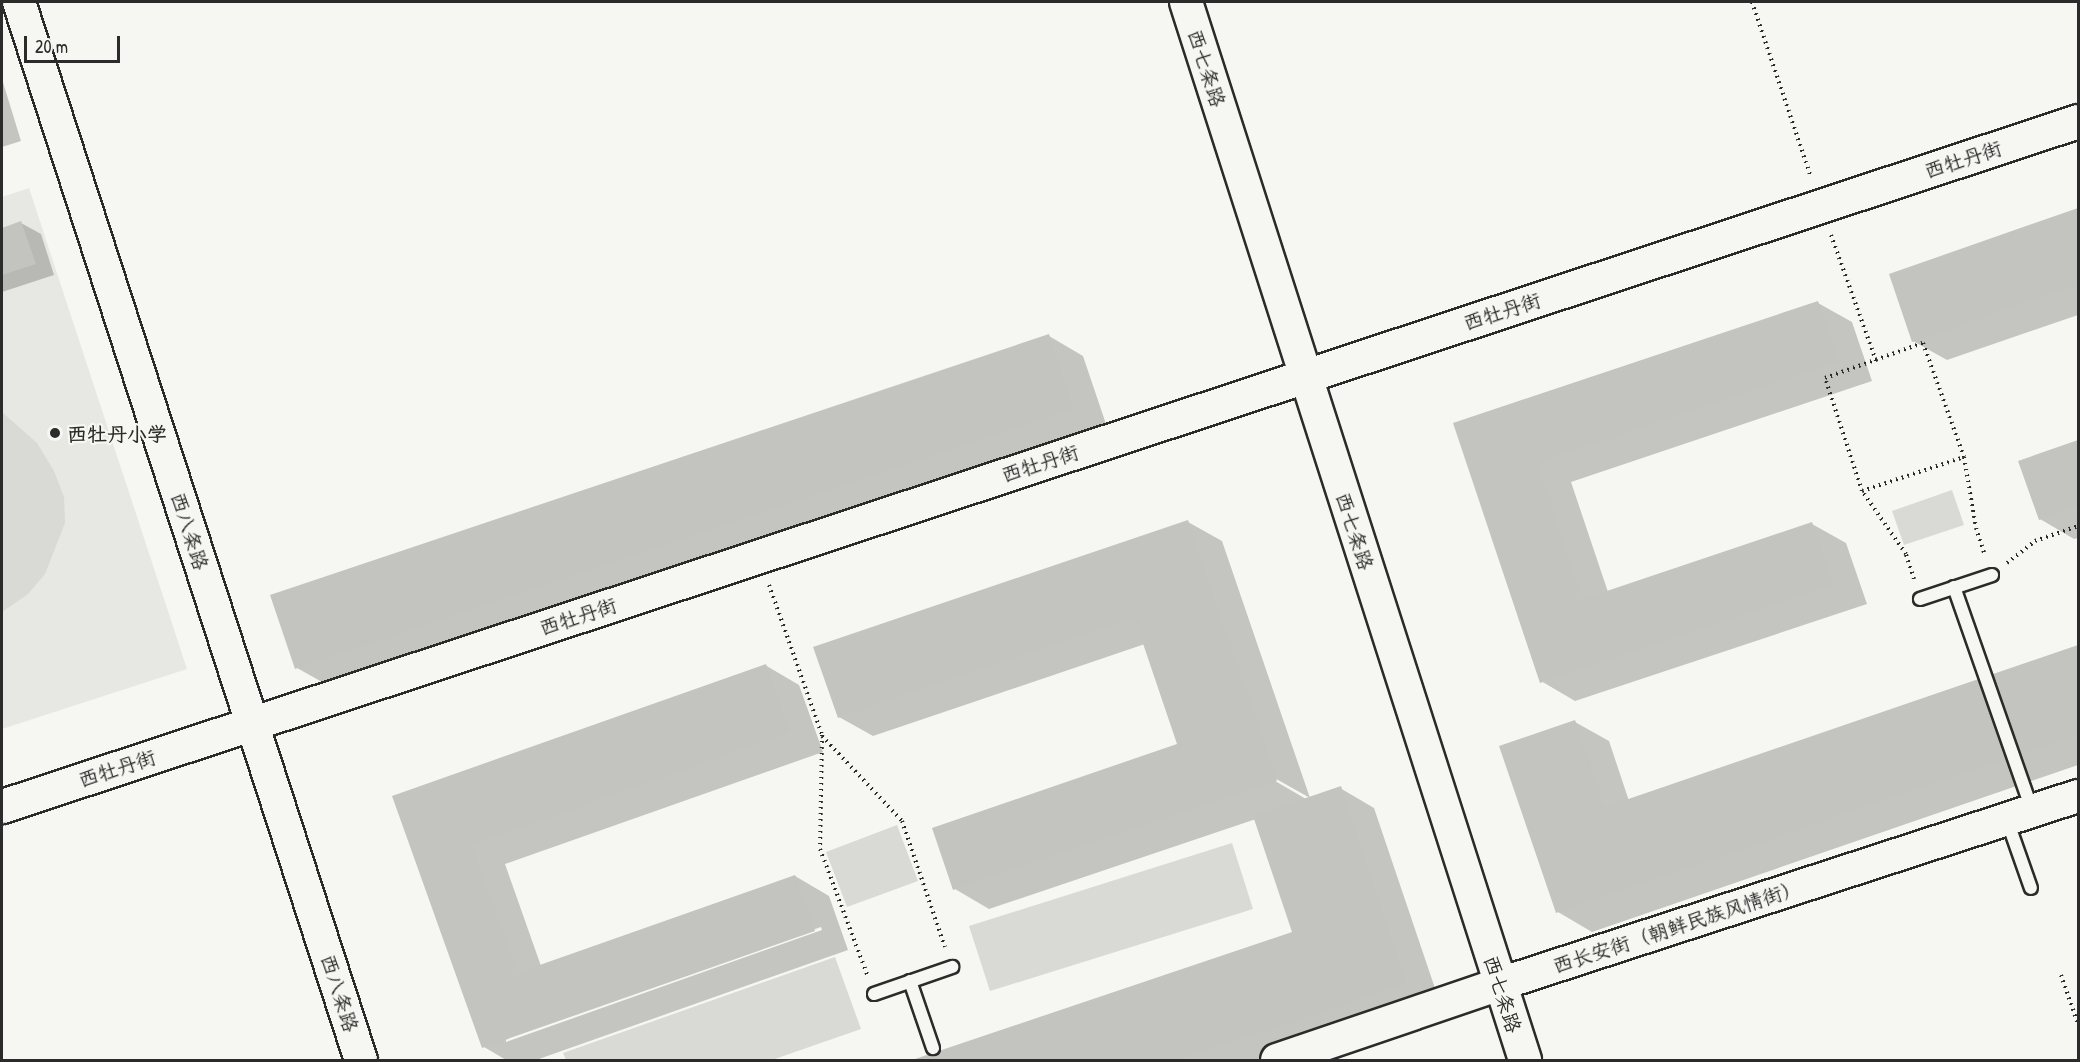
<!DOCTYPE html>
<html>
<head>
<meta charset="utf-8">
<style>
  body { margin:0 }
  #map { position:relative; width:2080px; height:1062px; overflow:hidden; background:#f6f6f2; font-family:"Patrick Hand","LXGW WenKai TC",sans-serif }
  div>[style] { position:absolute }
  .built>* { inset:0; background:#e7e7e3 }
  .green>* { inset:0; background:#d9d9d5 }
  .shadow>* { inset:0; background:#0003 }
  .building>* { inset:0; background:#c3c3c0 }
  .path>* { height:4px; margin-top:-2px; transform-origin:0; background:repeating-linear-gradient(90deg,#2b2b2b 0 1.5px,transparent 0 6px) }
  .roads { filter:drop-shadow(2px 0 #2b2b2b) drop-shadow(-2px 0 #2b2b2b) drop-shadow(0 2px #2b2b2b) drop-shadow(0 -2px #2b2b2b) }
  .service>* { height:12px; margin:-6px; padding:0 6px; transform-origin:6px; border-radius:6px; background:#f6f6f2 }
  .tertiary>* { height:32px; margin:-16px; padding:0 16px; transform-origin:16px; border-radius:16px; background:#f6f6f2 }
  .secondary>* { height:33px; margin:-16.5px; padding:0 16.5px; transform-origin:16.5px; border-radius:16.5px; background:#f6f6f2 }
  .dots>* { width:16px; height:16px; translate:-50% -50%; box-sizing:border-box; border:3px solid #f6f6f2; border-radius:50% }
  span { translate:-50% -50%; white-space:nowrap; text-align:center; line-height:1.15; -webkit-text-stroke:4.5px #f6f6f2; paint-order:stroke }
  .street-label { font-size:20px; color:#2b2b2b }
  .poi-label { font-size:20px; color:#2b2b2b; font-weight:700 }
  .left { translate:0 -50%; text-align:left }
  .frame { position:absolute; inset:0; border:3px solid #2b2b2b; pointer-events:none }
  .scale { position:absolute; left:24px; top:36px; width:96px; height:27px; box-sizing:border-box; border:3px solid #2b2b2b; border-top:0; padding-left:8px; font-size:18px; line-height:21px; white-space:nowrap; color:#2b2b2b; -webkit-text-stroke:4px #f6f6f2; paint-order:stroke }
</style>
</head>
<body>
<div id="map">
  <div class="built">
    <i style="clip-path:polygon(29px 188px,187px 669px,2px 729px,2px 197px)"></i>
  </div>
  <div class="green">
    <i style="clip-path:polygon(2px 412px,37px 443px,54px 471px,64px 497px,65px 523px,45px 574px,28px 594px,2px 612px)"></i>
    <i style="clip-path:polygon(1952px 490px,1964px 525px,1904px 545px,1892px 511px)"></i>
    <i style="clip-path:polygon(897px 825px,918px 881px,847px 907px,826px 852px)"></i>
    <i style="clip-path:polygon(1232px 843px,1253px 909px,990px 991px,969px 926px)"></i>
    <i style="clip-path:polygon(835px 957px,861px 1029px,772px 1060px,566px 1060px,563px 1053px)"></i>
  </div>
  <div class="shadow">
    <i style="clip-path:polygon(2px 79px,21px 141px,2px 147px)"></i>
    <i style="clip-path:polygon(2078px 210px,2078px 315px,1947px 360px,1913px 341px,1890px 275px)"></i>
    <i style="clip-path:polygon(21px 223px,41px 234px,54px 275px,2px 292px,2px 229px)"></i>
    <i style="clip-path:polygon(1818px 303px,1852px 322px,1872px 381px,1571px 482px,1608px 592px,1812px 524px,1846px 543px,1867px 604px,1575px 701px,1541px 681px,1455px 424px)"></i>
    <i style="clip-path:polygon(1049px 336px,1083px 356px,1107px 427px,331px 687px,297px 668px)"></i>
    <i style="clip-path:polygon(2078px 442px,2078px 538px,2074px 539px,2040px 519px,2020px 462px)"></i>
    <i style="clip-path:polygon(1188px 522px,1222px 541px,1310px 798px,1271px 776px,1270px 778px,1306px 799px,1340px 788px,1374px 808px,1440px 1003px,1269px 1060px,915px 1060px,1294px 933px,1256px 819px,989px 909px,955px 889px,1179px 745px,1145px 644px,873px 736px,839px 717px)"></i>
    <i style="clip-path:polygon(2078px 647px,2078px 765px,1592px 932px,1558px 912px,1575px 722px,1609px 741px,1629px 801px)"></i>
    <i style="clip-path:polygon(evenodd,765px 665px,799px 685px,823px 752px,505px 864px,541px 966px,795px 876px,829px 896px,848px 950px,536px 1060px,506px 1060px,484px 1047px,394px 797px,765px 665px,821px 927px,822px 930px,506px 1042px,506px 1038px,821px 927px)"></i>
  </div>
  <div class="building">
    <i style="clip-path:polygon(2078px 208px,2078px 284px,1912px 342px,1889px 274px)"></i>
    <i style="clip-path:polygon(21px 221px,36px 264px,2px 275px,2px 228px)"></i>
    <i style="clip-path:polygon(1818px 301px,1839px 362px,1538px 463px,1583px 599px,1812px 522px,1834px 584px,1540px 683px,1453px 423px)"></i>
    <i style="clip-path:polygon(1049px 334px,1074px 408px,295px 669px,270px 595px)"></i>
    <i style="clip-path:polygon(2078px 440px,2078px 507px,2039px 520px,2018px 461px)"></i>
    <i style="clip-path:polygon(1188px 520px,1277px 781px,953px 890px,932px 828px,1177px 744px,1134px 617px,838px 718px,813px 647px)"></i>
    <i style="clip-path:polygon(2078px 645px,2078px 734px,1556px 913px,1499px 746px,1575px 720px,1605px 807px)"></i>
    <i style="clip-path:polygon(766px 664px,790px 732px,472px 845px,517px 973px,795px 875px,815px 931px,482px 1048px,392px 796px)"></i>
    <i style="clip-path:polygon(1341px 786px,1407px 984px,1178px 1060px,912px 1060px,1292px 932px,1253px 816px)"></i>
  </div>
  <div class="path">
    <i style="left:1752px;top:2px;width:185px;rotate:71.4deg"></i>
    <i style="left:1831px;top:235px;width:134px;rotate:70.3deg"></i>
    <i style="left:1862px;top:491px;width:108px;rotate:-18.4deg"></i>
    <i style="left:2007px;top:563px;width:36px;rotate:-38deg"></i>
    <i style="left:2035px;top:541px;width:46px;rotate:-19.2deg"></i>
    <i style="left:1914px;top:579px;width:26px;rotate:-108deg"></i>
    <i style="left:1906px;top:554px;width:77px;rotate:-124.9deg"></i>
    <i style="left:1862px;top:491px;width:119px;rotate:-108.1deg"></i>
    <i style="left:1825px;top:378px;width:104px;rotate:-19.7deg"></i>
    <i style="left:1923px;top:343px;width:121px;rotate:70.2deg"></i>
    <i style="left:1964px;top:457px;width:72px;rotate:80.4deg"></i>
    <i style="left:1976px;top:528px;width:28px;rotate:72deg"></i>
    <i style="left:769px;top:585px;width:159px;rotate:70.5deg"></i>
    <i style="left:822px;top:735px;width:114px;rotate:91deg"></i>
    <i style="left:820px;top:849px;width:134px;rotate:69.4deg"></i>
    <i style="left:822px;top:736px;width:117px;rotate:46.7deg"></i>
    <i style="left:902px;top:821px;width:133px;rotate:71.2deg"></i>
    <i style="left:2061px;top:975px;width:52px;rotate:70.9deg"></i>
  </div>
  <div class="roads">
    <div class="service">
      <i style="left:1954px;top:587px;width:236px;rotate:70.7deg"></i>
      <i style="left:1920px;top:599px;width:76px;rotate:-18.4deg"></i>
      <i style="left:2007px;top:820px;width:72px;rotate:70.6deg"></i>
      <i style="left:910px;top:981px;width:71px;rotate:71.1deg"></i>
      <i style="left:874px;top:994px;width:83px;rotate:-19.1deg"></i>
    </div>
    <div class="tertiary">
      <i style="left:19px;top:2px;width:1112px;rotate:72.09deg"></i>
      <i style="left:1186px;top:2px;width:1111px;rotate:72.23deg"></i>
      <i style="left:1277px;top:1060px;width:236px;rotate:-18.8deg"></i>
      <i style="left:1500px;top:984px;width:608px;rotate:-18.02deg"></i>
    </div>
    <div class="secondary">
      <i style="left:2px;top:806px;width:2186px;rotate:-18.26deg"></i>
    </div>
  </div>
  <div class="dots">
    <i style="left:55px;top:433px;background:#2b2b2b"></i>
  </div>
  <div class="street-label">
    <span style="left:1207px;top:68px;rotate:72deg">西七条路</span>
    <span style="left:1963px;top:159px;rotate:-18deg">西牡丹街</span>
    <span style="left:1502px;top:311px;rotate:-18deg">西牡丹街</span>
    <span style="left:1040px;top:463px;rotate:-18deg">西牡丹街</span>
    <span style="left:190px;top:531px;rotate:72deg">西八条路</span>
    <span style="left:1355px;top:531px;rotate:72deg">西七条路</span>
    <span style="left:578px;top:616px;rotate:-18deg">西牡丹街</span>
    <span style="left:117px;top:768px;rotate:-18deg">西牡丹街</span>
    <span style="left:1677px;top:926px;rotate:-18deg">西长安街（朝鲜民族风情街）</span>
    <span style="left:340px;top:993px;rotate:72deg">西八条路</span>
    <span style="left:1503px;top:994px;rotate:72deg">西七条路</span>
  </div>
  <div class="poi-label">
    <span class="left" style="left:67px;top:433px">西牡丹小学</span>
  </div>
  <div class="frame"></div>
  <div class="scale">20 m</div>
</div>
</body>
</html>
